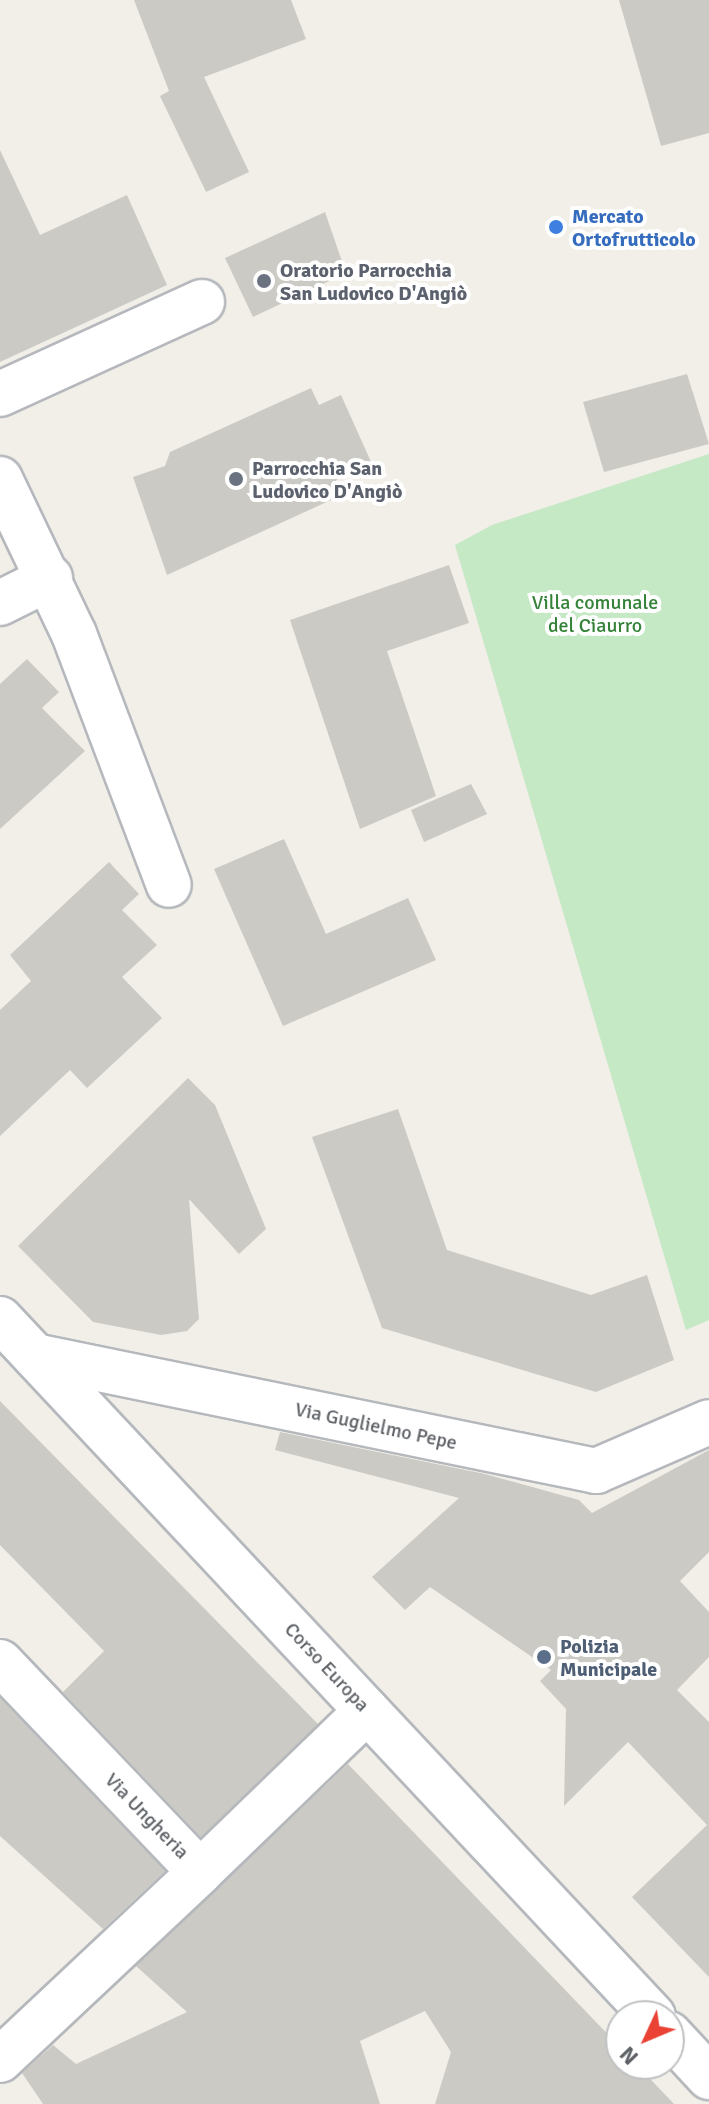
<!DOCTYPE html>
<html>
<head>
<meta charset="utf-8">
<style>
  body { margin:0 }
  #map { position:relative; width:709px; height:2104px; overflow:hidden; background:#f1efe8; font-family:Signika,sans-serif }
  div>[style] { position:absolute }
  .green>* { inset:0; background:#c5e8c5 }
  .building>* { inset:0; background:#cccac5 }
  .roads { filter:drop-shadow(2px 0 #b5b8bc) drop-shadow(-2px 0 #b5b8bc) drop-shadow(0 2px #b5b8bc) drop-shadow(0 -2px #b5b8bc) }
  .street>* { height:44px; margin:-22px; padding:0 22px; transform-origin:22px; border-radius:22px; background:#fff }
  .secondary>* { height:44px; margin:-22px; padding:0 22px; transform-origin:22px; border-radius:22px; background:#fff }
  .dots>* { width:22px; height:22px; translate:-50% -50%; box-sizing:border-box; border:4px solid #fff; border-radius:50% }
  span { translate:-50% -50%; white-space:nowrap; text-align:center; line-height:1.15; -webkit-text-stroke:8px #fff; paint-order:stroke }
  .shop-label { font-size:20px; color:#366cbe; font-weight:700 }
  .left { translate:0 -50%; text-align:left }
  .worship-label { font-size:20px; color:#5b616d; font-weight:700 }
  .park-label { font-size:20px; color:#348238 }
  .street-label { font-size:20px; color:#5f6368 }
  .service-label { font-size:20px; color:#4e5e75; font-weight:700 }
  .north { position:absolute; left:605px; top:2000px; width:80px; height:80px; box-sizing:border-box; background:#fff; border:2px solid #bfc1c3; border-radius:50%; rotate:226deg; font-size:22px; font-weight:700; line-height:32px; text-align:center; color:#5f6368 }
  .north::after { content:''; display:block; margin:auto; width:28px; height:36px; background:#ea4335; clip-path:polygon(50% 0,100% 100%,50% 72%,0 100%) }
</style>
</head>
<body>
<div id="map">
  <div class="green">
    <i style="clip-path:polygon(709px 454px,709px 1320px,686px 1330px,455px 545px,492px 525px)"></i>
  </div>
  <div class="building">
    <i style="clip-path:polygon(134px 0,291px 0,306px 39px,204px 77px,249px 172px,206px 192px,160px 96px,169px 91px)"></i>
    <i style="clip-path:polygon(619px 0,709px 0,709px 133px,661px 146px)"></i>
    <i style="clip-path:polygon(0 150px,40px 235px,127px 195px,167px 285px,0 362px)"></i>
    <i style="clip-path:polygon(325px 212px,346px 273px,253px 317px,225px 258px)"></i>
    <i style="clip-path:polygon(687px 374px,709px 444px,604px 472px,583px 402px)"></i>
    <i style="clip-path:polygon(311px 388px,319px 405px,341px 395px,372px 464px,336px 480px,342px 495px,167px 575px,133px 477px,165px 466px,170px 452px)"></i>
    <i style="clip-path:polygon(449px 565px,469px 623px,387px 651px,436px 796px,360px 829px,290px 620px)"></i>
    <i style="clip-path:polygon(27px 659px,59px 692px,42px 708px,85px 751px,0 829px,0 684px)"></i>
    <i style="clip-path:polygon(471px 784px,487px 814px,424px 842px,411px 810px)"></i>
    <i style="clip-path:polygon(284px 839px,326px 934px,408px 898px,436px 960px,283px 1026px,214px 869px)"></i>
    <i style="clip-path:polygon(109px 862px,139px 894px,122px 910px,157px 945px,122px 977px,162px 1018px,87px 1088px,70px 1070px,0 1136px,0 1010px,31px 981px,10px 955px)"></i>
    <i style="clip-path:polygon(188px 1078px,215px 1105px,266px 1229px,239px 1254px,189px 1199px,199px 1319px,187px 1331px,161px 1335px,93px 1322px,18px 1246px)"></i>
    <i style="clip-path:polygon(398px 1109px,447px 1250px,591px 1295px,647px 1275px,674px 1360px,596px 1392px,382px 1328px,312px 1137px)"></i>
    <i style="clip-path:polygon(0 1401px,318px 1724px,201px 1837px,63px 1692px,104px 1651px,0 1545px)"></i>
    <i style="clip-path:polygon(280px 1432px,485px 1474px,579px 1500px,592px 1513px,709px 1450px,709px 1552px,680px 1581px,709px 1612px,709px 1657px,677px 1690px,709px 1722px,709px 1977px,632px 1897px,707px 1825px,628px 1742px,564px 1806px,566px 1709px,540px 1681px,551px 1670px,430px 1587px,405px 1610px,372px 1577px,459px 1498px,275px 1450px)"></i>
    <i style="clip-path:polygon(0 1698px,165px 1871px,103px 1929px,0 1836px)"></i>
    <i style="clip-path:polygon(348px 1764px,621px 2048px,621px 2064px,636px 2064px,674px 2104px,435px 2104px,451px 2052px,425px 2011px,360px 2041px,380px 2104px,43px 2104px,22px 2073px,53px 2045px,76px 2064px,187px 2012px,136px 1966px)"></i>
  </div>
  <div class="roads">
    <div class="street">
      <i style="left:0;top:394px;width:222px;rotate:-24.5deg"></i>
      <i style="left:0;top:479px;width:172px;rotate:64.5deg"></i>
      <i style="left:74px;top:634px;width:268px;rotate:69.3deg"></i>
      <i style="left:0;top:603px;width:56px;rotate:-26.6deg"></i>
      <i style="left:35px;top:1356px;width:573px;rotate:11.58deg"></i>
      <i style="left:596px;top:1471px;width:123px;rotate:-23.4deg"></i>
      <i style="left:0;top:1662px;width:290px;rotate:46.4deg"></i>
      <i style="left:200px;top:1872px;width:232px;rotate:-44deg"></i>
      <i style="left:0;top:2060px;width:274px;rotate:-43.2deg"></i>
    </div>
    <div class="secondary">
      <i style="left:0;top:1319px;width:955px;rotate:46.87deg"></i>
      <i style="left:669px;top:2034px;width:59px;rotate:47.1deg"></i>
    </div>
  </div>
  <div class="dots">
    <i style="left:556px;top:227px;background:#3f7fe0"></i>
    <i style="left:264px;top:281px;background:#6b7280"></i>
    <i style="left:236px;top:479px;background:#6b7280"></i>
    <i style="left:544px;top:1657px;background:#5c6f8a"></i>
  </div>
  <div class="shop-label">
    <span class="left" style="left:572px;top:228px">Mercato<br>Ortofrutticolo</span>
  </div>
  <div class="worship-label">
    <span class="left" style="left:280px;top:282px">Oratorio Parrocchia<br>San Ludovico D'Angiò</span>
    <span class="left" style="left:252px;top:480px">Parrocchia San<br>Ludovico D'Angiò</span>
  </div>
  <div class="park-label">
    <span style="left:595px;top:614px">Villa comunale<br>del Ciaurro</span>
  </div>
  <div class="street-label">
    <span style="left:376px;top:1426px;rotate:12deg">Via Guglielmo Pepe</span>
    <span style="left:327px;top:1667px;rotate:47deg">Corso Europa</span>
    <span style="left:147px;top:1816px;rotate:46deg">Via Ungheria</span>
  </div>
  <div class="service-label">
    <span class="left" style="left:560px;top:1658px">Polizia<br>Municipale</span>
  </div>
  <div class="north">N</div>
</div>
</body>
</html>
